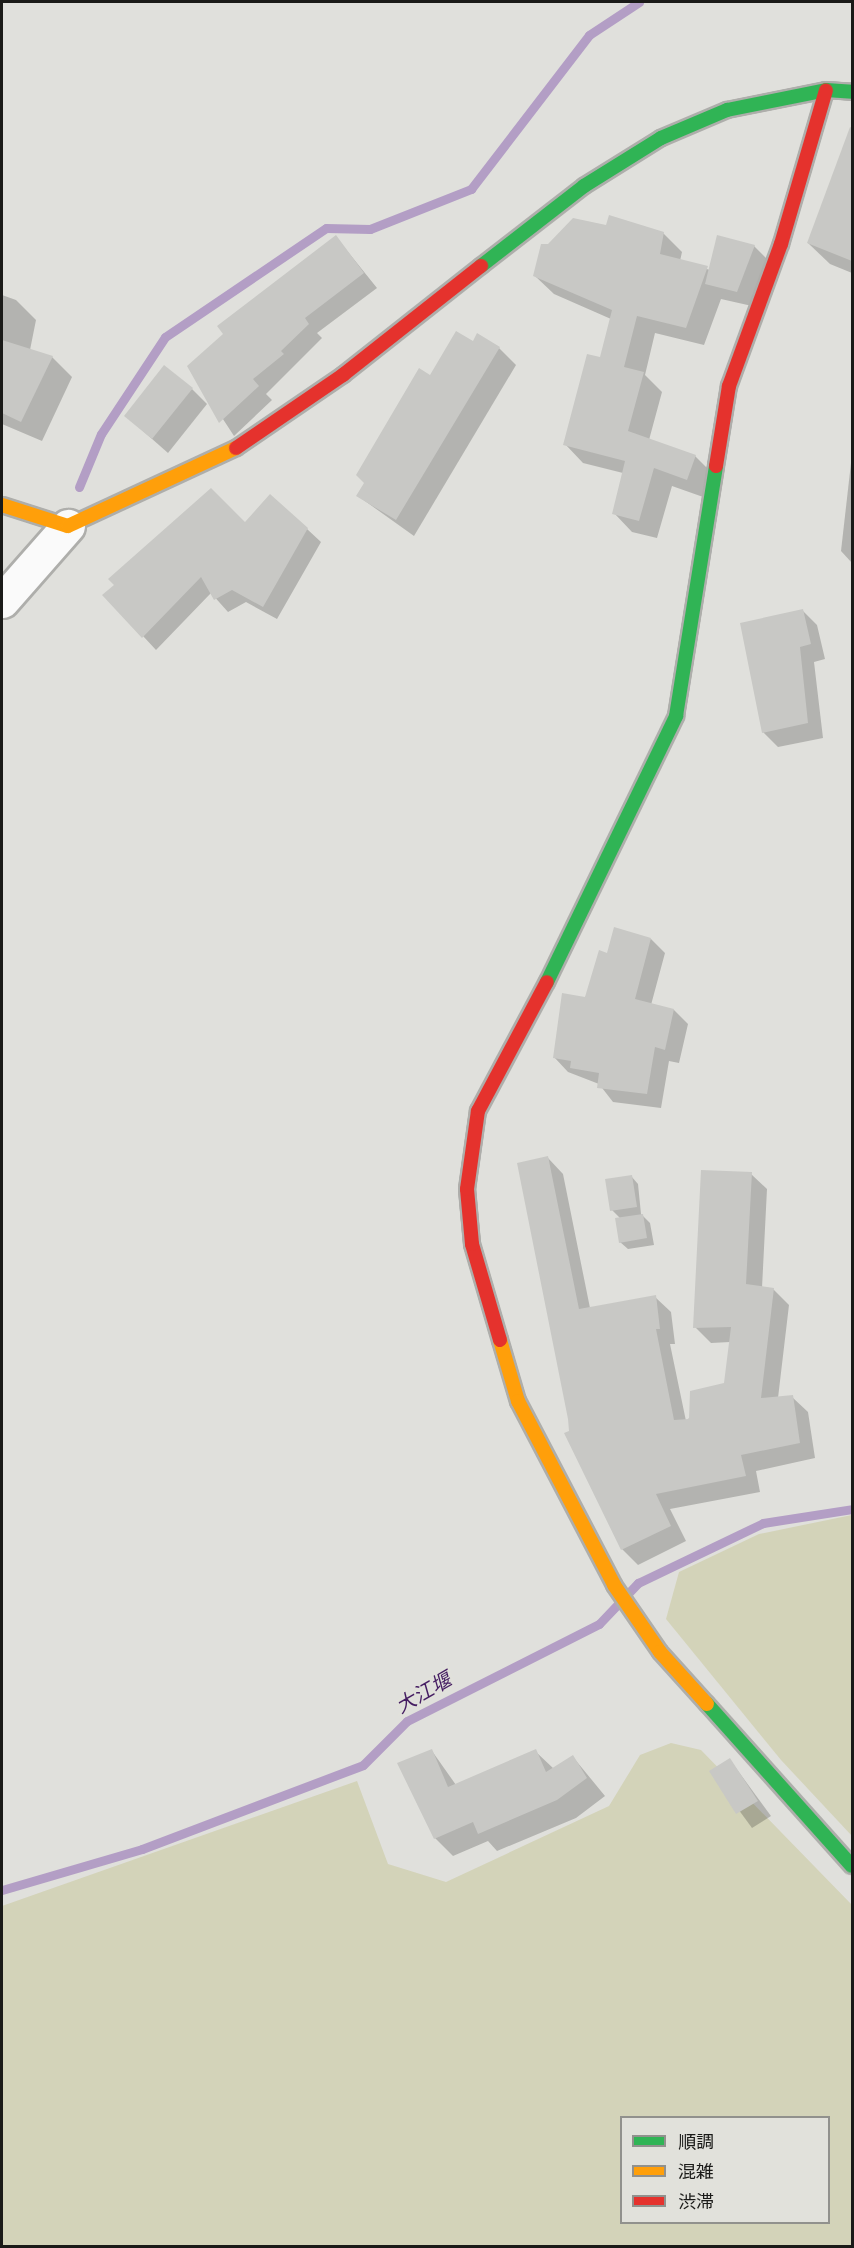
<!DOCTYPE html>
<html>
<head>
<meta charset="utf-8">
<style>
  body { margin:0 }
  #map { position:relative; width:854px; height:2248px; overflow:hidden; background:#e0e0dc; font-family:"Source Sans 3","Noto Sans JP",sans-serif }
  div>[style] { position:absolute }
  .green>* { inset:0; background:#d3d3b9 }
  .shadow>* { inset:0; background:#0003 }
  .stream>* { height:9px; margin:-4.5px; padding:0 4.5px; transform-origin:4.5px; border-radius:4.5px; background:#b39ec5 }
  .building>* { inset:0; background:#c8c8c5 }
  .roads { filter:drop-shadow(2px 0 #aeaeab) drop-shadow(-2px 0 #aeaeab) drop-shadow(0 2px #aeaeab) drop-shadow(0 -2px #aeaeab) }
  .street>* { height:33px; margin:-16.5px; padding:0 16.5px; transform-origin:16.5px; border-radius:16.5px; background:#fafafa }
  .fast>* { height:14px; margin:-7px; padding:0 7px; transform-origin:7px; border-radius:7px; background:#30b455 }
  .slow>* { height:14px; margin:-7px; padding:0 7px; transform-origin:7px; border-radius:7px; background:#ff9f0a }
  .jam>* { height:14px; margin:-7px; padding:0 7px; transform-origin:7px; border-radius:7px; background:#e5322d }
  span { translate:-50% -50%; white-space:nowrap; text-align:center; line-height:1.15; -webkit-text-stroke:5px #e1e1db; paint-order:stroke }
  .water-label { font-size:20px; color:#451d62; font-style:italic }
  .frame { position:absolute; inset:0; border:3px solid #1a1a18; pointer-events:none }
  .legend { position:absolute; left:620px; top:2116px; width:210px; height:108px; box-sizing:border-box; background:#e1e1db; border:2px solid #91918d; margin:0; padding:8px 10px; list-style:none; font-size:18px; color:#1a1a18 }
  .legend li { display:flex; align-items:center; gap:12px; height:30px }
  .legend b { width:30px; border:2px solid #91918d }
</style>
</head>
<body>
<div id="map">
  <div class="green">
    <i style="clip-path:polygon(852px 1515px,852px 1836px,781px 1760px,666px 1619px,679px 1572px,759px 1534px)"></i>
    <i style="clip-path:polygon(evenodd,671px 1743px,701px 1750px,852px 1905px,852px 2246px,2px 2246px,2px 1906px,357px 1781px,388px 1864px,446px 1882px,609px 1806px,640px 1755px,671px 1743px,622px 2118px,828px 2118px,828px 2222px,622px 2222px,622px 2118px)"></i>
  </div>
  <div class="shadow">
    <i style="clip-path:polygon(844px 146px,852px 149px,852px 273px,830px 264px,808px 243px)"></i>
    <i style="clip-path:polygon(608px 227px,663px 233px,682px 252px,680px 261px,710px 270px,754px 246px,769px 261px,752px 306px,721px 299px,704px 345px,655px 333px,645px 375px,662px 392px,649px 440px,695px 456px,714px 475px,706px 498px,672px 486px,657px 538px,632px 532px,614px 513px,623px 473px,583px 463px,565px 444px,602px 359px,611px 319px,554px 294px,535px 276px,549px 245px)"></i>
    <i style="clip-path:polygon(336px 237px,377px 288px,317px 333px,322px 338px,266px 394px,272px 400px,234px 436px,189px 367px)"></i>
    <i style="clip-path:polygon(2px 295px,16px 300px,36px 320px,30px 350px,52px 357px,72px 377px,42px 441px,2px 424px)"></i>
    <i style="clip-path:polygon(474px 343px,499px 348px,516px 365px,414px 536px,358px 496px,431px 377px)"></i>
    <i style="clip-path:polygon(192px 389px,207px 404px,168px 453px,126px 416px)"></i>
    <i style="clip-path:polygon(851px 463px,852px 463px,852px 563px,841px 551px)"></i>
    <i style="clip-path:polygon(245px 524px,307px 529px,321px 542px,277px 619px,246px 602px,228px 612px,211px 593px,156px 650px,105px 595px)"></i>
    <i style="clip-path:polygon(802px 610px,817px 625px,825px 659px,814px 662px,823px 738px,778px 747px,763px 732px)"></i>
    <i style="clip-path:polygon(651px 939px,665px 953px,651px 1005px,674px 1010px,688px 1024px,679px 1063px,669px 1061px,661px 1108px,613px 1102px,599px 1084px,568px 1072px,554px 1057px,608px 954px)"></i>
    <i style="clip-path:polygon(548px 1158px,563px 1174px,590px 1308px,655px 1297px,671px 1312px,675px 1344px,670px 1344px,686px 1421px,725px 1384px,730px 1342px,711px 1343px,695px 1327px,751px 1174px,767px 1189px,762px 1288px,773px 1289px,789px 1305px,778px 1398px,792px 1397px,808px 1412px,815px 1458px,756px 1471px,760px 1492px,670px 1509px,686px 1541px,638px 1565px,622px 1549px,571px 1431px)"></i>
    <i style="clip-path:polygon(631px 1176px,638px 1184px,641px 1214px,650px 1223px,654px 1245px,628px 1249px,620px 1242px,621px 1219px,612px 1210px)"></i>
    <i style="clip-path:polygon(432px 1751px,456px 1785px,535px 1751px,554px 1769px,573px 1757px,605px 1796px,576px 1818px,497px 1851px,488px 1841px,453px 1856px,435px 1838px)"></i>
    <i style="clip-path:polygon(730px 1760px,771px 1816px,752px 1828px,711px 1772px)"></i>
  </div>
  <div class="stream">
    <i style="left:79px;top:487px;width:57px;rotate:-67.5deg"></i>
    <i style="left:101px;top:434px;width:116px;rotate:-56.6deg"></i>
    <i style="left:165px;top:337px;width:194px;rotate:-34.1deg"></i>
    <i style="left:326px;top:228px;width:44px;rotate:1.3deg"></i>
    <i style="left:370px;top:229px;width:109px;rotate:-21.6deg"></i>
    <i style="left:471px;top:189px;width:194px;rotate:-52.5deg"></i>
    <i style="left:589px;top:35px;width:60px;rotate:-33.4deg"></i>
    <i style="left:2px;top:1890px;width:146px;rotate:-16.3deg"></i>
    <i style="left:142px;top:1849px;width:236px;rotate:-20.8deg"></i>
    <i style="left:363px;top:1765px;width:62px;rotate:-45deg"></i>
    <i style="left:407px;top:1721px;width:215px;rotate:-26.8deg"></i>
    <i style="left:599px;top:1624px;width:57px;rotate:-46.4deg"></i>
    <i style="left:638px;top:1583px;width:139px;rotate:-25.6deg"></i>
    <i style="left:763px;top:1523px;width:90px;rotate:-8.9deg"></i>
  </div>
  <div class="building">
    <i style="clip-path:polygon(850px 127px,852px 128px,852px 261px,807px 243px)"></i>
    <i style="clip-path:polygon(609px 215px,664px 232px,660px 254px,708px 266px,686px 328px,637px 316px,624px 367px,644px 372px,628px 431px,696px 455px,687px 480px,654px 468px,639px 521px,612px 514px,625px 461px,563px 445px,587px 354px,600px 357px,612px 310px,533px 276px,541px 244px,548px 244px,573px 218px,606px 225px)"></i>
    <i style="clip-path:polygon(336px 235px,364px 273px,305px 318px,309px 324px,281px 351px,284px 354px,253px 379px,259px 386px,219px 423px,187px 366px,223px 334px,217px 326px)"></i>
    <i style="clip-path:polygon(717px 235px,755px 245px,737px 292px,705px 284px)"></i>
    <i style="clip-path:polygon(456px 331px,473px 341px,477px 333px,500px 347px,396px 520px,356px 496px,364px 483px,356px 475px,419px 368px,430px 375px)"></i>
    <i style="clip-path:polygon(2px 340px,53px 356px,21px 422px,2px 413px)"></i>
    <i style="clip-path:polygon(164px 365px,193px 388px,152px 439px,124px 416px)"></i>
    <i style="clip-path:polygon(211px 488px,245px 522px,270px 494px,308px 528px,263px 607px,232px 590px,214px 600px,201px 577px,142px 638px,102px 595px,114px 585px,108px 579px)"></i>
    <i style="clip-path:polygon(803px 609px,811px 644px,800px 647px,808px 723px,762px 733px,740px 623px)"></i>
    <i style="clip-path:polygon(614px 927px,651px 938px,635px 999px,674px 1009px,665px 1050px,655px 1047px,647px 1094px,597px 1088px,599px 1073px,570px 1068px,571px 1061px,553px 1058px,562px 993px,585px 997px,599px 950px,607px 953px)"></i>
    <i style="clip-path:polygon(548px 1156px,579px 1309px,656px 1295px,660px 1329px,656px 1329px,674px 1420px,689px 1419px,690px 1391px,724px 1383px,731px 1327px,693px 1328px,701px 1170px,752px 1172px,746px 1284px,774px 1288px,761px 1398px,793px 1395px,800px 1443px,741px 1455px,746px 1476px,656px 1494px,671px 1526px,621px 1550px,564px 1433px,569px 1431px,568px 1419px,517px 1163px)"></i>
    <i style="clip-path:polygon(632px 1175px,637px 1207px,610px 1211px,605px 1179px)"></i>
    <i style="clip-path:polygon(643px 1214px,647px 1238px,619px 1243px,615px 1218px)"></i>
    <i style="clip-path:polygon(432px 1749px,448px 1787px,536px 1749px,546px 1772px,573px 1755px,587px 1778px,557px 1800px,478px 1834px,473px 1822px,434px 1839px,397px 1763px)"></i>
    <i style="clip-path:polygon(730px 1758px,758px 1801px,736px 1814px,709px 1771px)"></i>
  </div>
  <div class="roads">
    <div class="street">
      <i style="left:2px;top:601px;width:100px;rotate:-48.7deg"></i>
    </div>
    <div class="fast">
      <i style="left:481px;top:266px;width:130px;rotate:-37.8deg"></i>
      <i style="left:584px;top:186px;width:91px;rotate:-31.9deg"></i>
      <i style="left:661px;top:138px;width:72px;rotate:-23deg"></i>
      <i style="left:727px;top:110px;width:101px;rotate:-11.4deg"></i>
      <i style="left:826px;top:90px;width:26px;rotate:4deg"></i>
      <i style="left:547px;top:982px;width:296px;rotate:-64.1deg"></i>
      <i style="left:676px;top:716px;width:253px;rotate:-80.9deg"></i>
      <i style="left:707px;top:1704px;width:217px;rotate:48.2deg"></i>
    </div>
    <div class="slow">
      <i style="left:2px;top:505px;width:69px;rotate:17.7deg"></i>
      <i style="left:68px;top:526px;width:185px;rotate:-24.9deg"></i>
      <i style="left:500px;top:1340px;width:64px;rotate:73.6deg"></i>
      <i style="left:518px;top:1401px;width:208px;rotate:62.4deg"></i>
      <i style="left:614px;top:1585px;width:81px;rotate:55.5deg"></i>
      <i style="left:660px;top:1652px;width:70px;rotate:47.9deg"></i>
    </div>
    <div class="jam">
      <i style="left:236px;top:448px;width:130px;rotate:-34.3deg"></i>
      <i style="left:343px;top:375px;width:176px;rotate:-38.3deg"></i>
      <i style="left:716px;top:466px;width:81px;rotate:-80.8deg"></i>
      <i style="left:729px;top:386px;width:151px;rotate:-69.9deg"></i>
      <i style="left:781px;top:244px;width:160px;rotate:-73.7deg"></i>
      <i style="left:500px;top:1340px;width:100px;rotate:-106.3deg"></i>
      <i style="left:472px;top:1244px;width:55px;rotate:-95.2deg"></i>
      <i style="left:467px;top:1189px;width:79px;rotate:-82deg"></i>
      <i style="left:478px;top:1111px;width:146px;rotate:-61.9deg"></i>
    </div>
  </div>
  <div class="water-label">
    <span style="left:424px;top:1694px;rotate:-30deg">大江堰</span>
  </div>
  <div class="frame"></div>
  <ul class="legend">
  <li><b style="height:8px;background:#30b455"></b>順調</li>
  <li><b style="height:8px;background:#ff9f0a"></b>混雑</li>
  <li><b style="height:8px;background:#e5322d"></b>渋滞</li>
  </ul>
</div>
</body>
</html>
